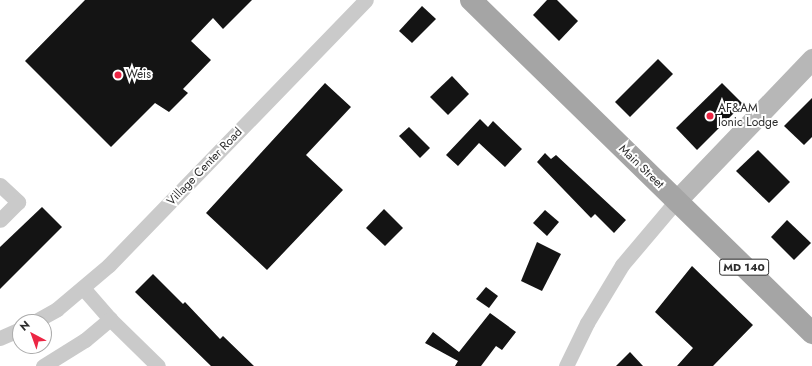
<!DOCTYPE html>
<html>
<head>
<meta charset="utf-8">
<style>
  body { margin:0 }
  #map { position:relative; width:812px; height:366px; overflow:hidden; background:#fff; font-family:Jost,sans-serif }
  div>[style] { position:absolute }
  .building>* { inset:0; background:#141414 }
  .street>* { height:15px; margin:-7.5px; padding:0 7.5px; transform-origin:7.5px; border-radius:7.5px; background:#cacaca }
  .secondary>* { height:21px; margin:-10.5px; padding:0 10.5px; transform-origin:10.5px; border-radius:10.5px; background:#b7b7b7 }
  .primary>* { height:22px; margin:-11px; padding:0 11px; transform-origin:11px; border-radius:11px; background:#a5a5a5 }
  .dots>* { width:11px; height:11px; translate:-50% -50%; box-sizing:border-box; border:2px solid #fff; border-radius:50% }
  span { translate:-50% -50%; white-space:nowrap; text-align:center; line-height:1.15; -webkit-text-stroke:4px #fff; paint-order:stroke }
  .shield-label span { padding:1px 3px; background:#fff; border:1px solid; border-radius:3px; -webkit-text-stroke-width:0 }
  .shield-label { font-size:11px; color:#2d2d2d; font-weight:700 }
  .poi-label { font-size:12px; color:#2d2d2d }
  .left { translate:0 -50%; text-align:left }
  .street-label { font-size:12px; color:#2d2d2d }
  .north { position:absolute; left:12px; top:314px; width:40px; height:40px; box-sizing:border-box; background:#fff; border:1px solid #ababab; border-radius:50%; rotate:319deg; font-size:11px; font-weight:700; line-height:16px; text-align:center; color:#2d2d2d }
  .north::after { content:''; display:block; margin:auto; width:14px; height:18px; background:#ec2644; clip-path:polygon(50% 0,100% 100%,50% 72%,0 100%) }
</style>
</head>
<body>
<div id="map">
  <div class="building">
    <i style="clip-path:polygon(85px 0,252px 0,223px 29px,213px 18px,191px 41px,211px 60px,183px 89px,188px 93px,169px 112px,155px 103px,111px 147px,25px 61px)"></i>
    <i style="clip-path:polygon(547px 0,557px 0,578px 21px,559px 41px,533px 15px)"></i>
    <i style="clip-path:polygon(422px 6px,436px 19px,412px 43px,399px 31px)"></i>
    <i style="clip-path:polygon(658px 59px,673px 74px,630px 117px,615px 102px)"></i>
    <i style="clip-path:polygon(452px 76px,469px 94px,448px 115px,430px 97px)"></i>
    <i style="clip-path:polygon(325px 83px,351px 107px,306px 155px,343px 190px,267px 270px,206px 213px)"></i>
    <i style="clip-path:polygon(722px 83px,743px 104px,697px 150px,676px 128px)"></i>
    <i style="clip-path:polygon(812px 98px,812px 137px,804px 145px,784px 126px)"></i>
    <i style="clip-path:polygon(480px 119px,488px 127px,493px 121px,522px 149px,505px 167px,479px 143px,458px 166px,446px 155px)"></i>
    <i style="clip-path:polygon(409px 127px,430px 148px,420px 158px,399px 136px)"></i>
    <i style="clip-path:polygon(758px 150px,790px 182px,769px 203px,736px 171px)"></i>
    <i style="clip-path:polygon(545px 153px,551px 159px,556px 155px,626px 220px,614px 233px,595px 214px,591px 218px,537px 162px)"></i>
    <i style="clip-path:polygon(42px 207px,62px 227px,0 289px,0 247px)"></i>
    <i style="clip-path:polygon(384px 209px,403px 228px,385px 246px,366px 228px)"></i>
    <i style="clip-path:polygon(545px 210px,559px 222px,547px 236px,533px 223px)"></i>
    <i style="clip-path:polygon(787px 220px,811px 243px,794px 260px,771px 237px)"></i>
    <i style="clip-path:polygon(537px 242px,561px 254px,542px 291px,521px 281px)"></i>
    <i style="clip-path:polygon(692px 266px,753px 325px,713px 366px,677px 366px,693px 348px,655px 312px)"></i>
    <i style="clip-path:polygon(153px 274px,183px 304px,185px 302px,220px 339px,223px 336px,254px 366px,211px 366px,135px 292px)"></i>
    <i style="clip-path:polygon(486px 287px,498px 296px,489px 308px,476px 299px)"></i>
    <i style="clip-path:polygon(490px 313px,516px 332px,502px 350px,496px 346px,481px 366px,455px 366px,458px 361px,425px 343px,433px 332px,459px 352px)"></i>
    <i style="clip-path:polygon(630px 352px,643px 366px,616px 366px)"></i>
  </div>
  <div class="street">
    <i style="left:0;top:185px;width:25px;rotate:43deg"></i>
    <i style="left:18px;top:202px;width:25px;rotate:135deg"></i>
    <i style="left:83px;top:288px;width:41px;rotate:48.9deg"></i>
    <i style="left:110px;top:319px;width:67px;rotate:44.4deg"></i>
    <i style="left:34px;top:322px;width:26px;rotate:-29deg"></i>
    <i style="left:57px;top:309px;width:68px;rotate:-40.2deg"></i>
    <i style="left:109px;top:265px;width:369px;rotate:-45.9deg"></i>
    <i style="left:0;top:338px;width:22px;rotate:-24deg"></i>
    <i style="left:43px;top:366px;width:49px;rotate:-31.8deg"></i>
    <i style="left:85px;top:340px;width:33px;rotate:-40deg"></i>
    <i style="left:566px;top:366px;width:48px;rotate:-64deg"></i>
    <i style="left:587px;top:323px;width:68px;rotate:-58.9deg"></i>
    <i style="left:622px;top:265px;width:84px;rotate:-49.8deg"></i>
  </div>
  <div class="secondary">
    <i style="left:676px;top:201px;width:197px;rotate:-46.2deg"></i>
  </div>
  <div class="primary">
    <i style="left:471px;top:0;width:477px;rotate:44.3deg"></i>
  </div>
  <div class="dots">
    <i style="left:118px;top:75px;background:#ec2644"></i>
    <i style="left:710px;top:116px;background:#ec2644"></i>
  </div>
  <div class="shield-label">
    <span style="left:744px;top:267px">MD 140</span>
  </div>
  <div class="poi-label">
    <span class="left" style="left:126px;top:75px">Weis</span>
    <span class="left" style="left:718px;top:116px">AF&amp;AM<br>Ionic Lodge</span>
  </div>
  <div class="street-label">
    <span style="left:205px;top:167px;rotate:-46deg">Village Center Road</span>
    <span style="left:641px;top:167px;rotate:44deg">Main Street</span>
  </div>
  <div class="north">N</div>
</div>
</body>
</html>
